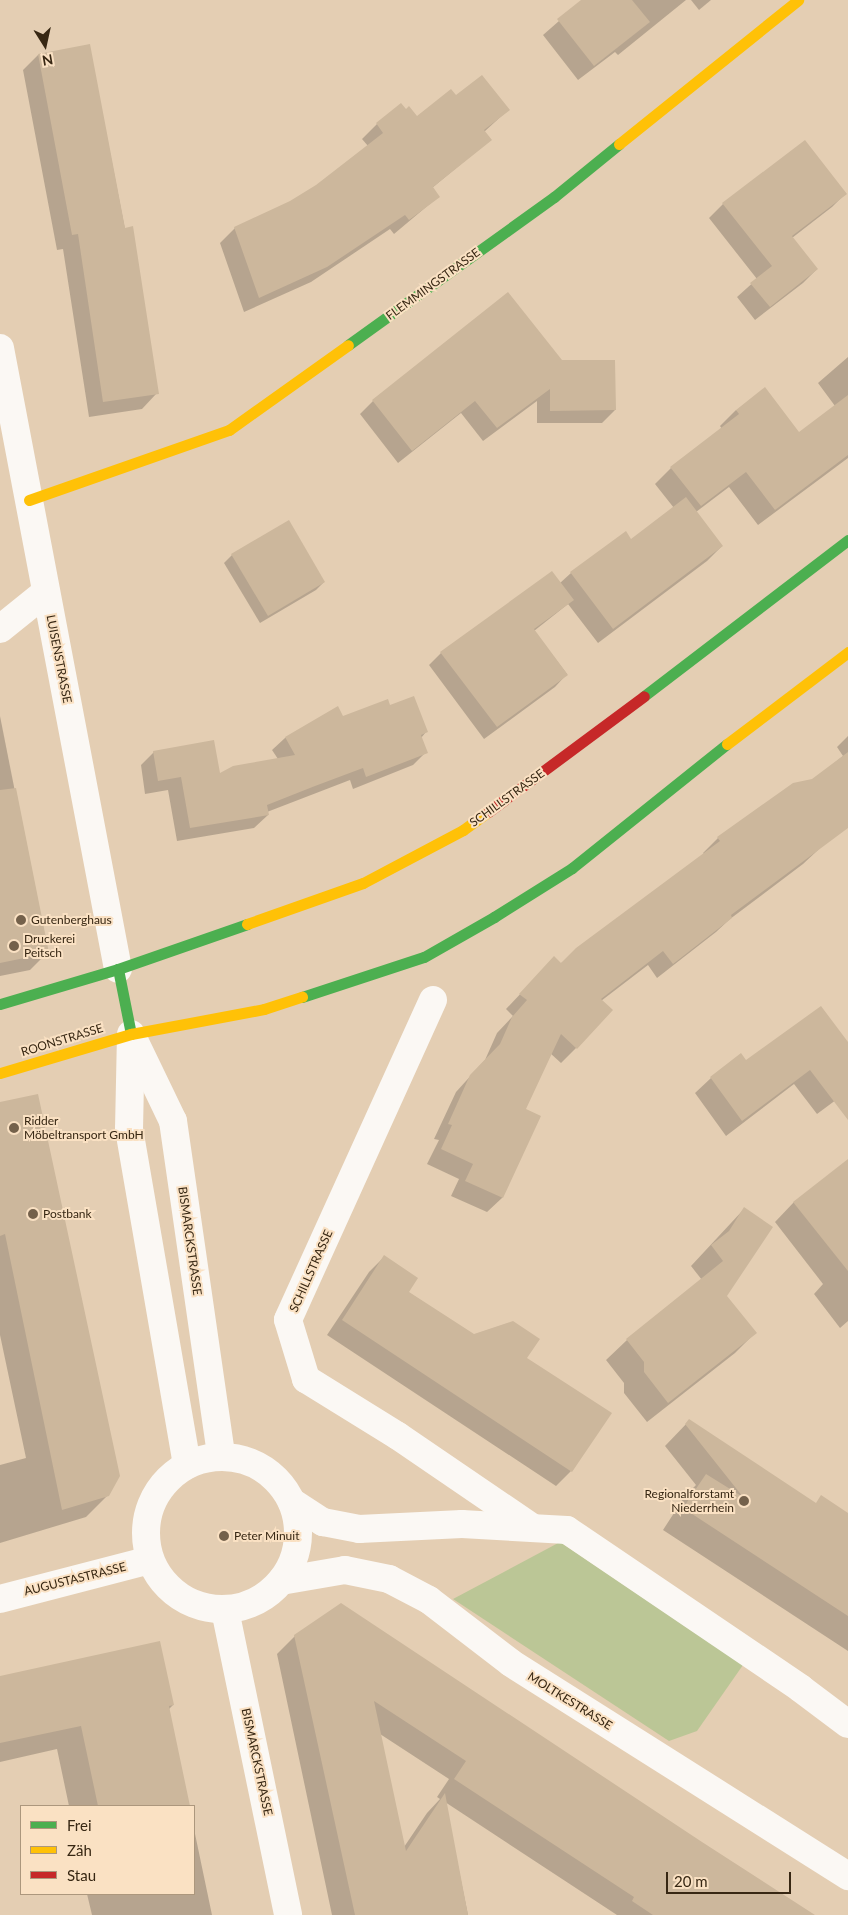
<!DOCTYPE html>
<html>
<head>
<meta charset="utf-8">
<style>
  body { margin:0 }
  #map { position:relative; width:848px; height:1915px; overflow:hidden; background:#e4ceb3; font-family:Lato,sans-serif }
  div>[style] { position:absolute }
  .green>* { inset:0; background:#bbc696 }
  .shadow>* { inset:0; background:#0003 }
  .building>* { inset:0; background:#ccb79c }
  .street>* { height:28px; margin:-14px; padding:0 14px; transform-origin:14px; border-radius:14px; background:#fbf8f4 }
  .street>.ring { margin:-14px; padding:0; box-sizing:content-box; background:none; border:28px solid #fbf8f4; border-radius:50% }
  .fast>* { height:11px; margin:-5.5px; padding:0 5.5px; transform-origin:5.5px; border-radius:5.5px; background:#4caf50 }
  .slow>* { height:11px; margin:-5.5px; padding:0 5.5px; transform-origin:5.5px; border-radius:5.5px; background:#ffc107 }
  .jam>* { height:11px; margin:-5.5px; padding:0 5.5px; transform-origin:5.5px; border-radius:5.5px; background:#c62828 }
  .dots>* { width:14px; height:14px; translate:-50% -50%; box-sizing:border-box; border:2px solid #fae1c3; border-radius:50% }
  span { translate:-50% -50%; white-space:nowrap; text-align:center; line-height:1.15; -webkit-text-stroke:4px #fae1c3; paint-order:stroke }
  .street-label { font-size:12px; color:#372713 }
  .poi-label { font-size:12px; color:#372713 }
  .left { translate:0 -50%; text-align:left }
  .right { translate:-100% -50%; text-align:right }
  .legend { position:absolute; left:20px; top:1805px; width:175px; height:90px; box-sizing:border-box; background:#fae1c3; border:1px solid #ac977d; margin:0; padding:6px 9px; list-style:none; font-size:15px; color:#372713 }
  .legend li { display:flex; align-items:center; gap:10px; height:25px }
  .legend b { width:25px; border:1px solid #ac977d }
  .north { position:absolute; left:20px; top:20px; width:50px; height:50px; -webkit-text-stroke:4px #fae1c3; paint-order:stroke; rotate:170deg; font-size:14px; font-weight:700; line-height:20px; text-align:center; color:#372713 }
  .north::after { content:''; display:block; margin:auto; width:18px; height:22px; background:#372713; clip-path:polygon(50% 0,100% 100%,50% 72%,0 100%) }
  .scale { position:absolute; left:666px; top:1872px; width:125px; height:22px; box-sizing:border-box; border:2px solid #372713; border-top:0; padding-left:6px; font-size:15px; line-height:18px; white-space:nowrap; color:#372713; -webkit-text-stroke:4px #fae1c3; paint-order:stroke }
</style>
</head>
<body>
<div id="map">
  <div class="green">
    <i style="clip-path:polygon(560px 1542px,743px 1665px,697px 1731px,669px 1741px,453px 1599px)"></i>
  </div>
  <div class="shadow">
    <i style="clip-path:polygon(583px 0,686px 0,618px 55px,615px 52px,578px 80px,543px 35px)"></i>
    <i style="clip-path:polygon(691px 0,711px 0,699px 10px)"></i>
    <i style="clip-path:polygon(89px 45px,157px 393px,142px 409px,89px 417px,63px 249px,57px 250px,23px 70px,38px 55px)"></i>
    <i style="clip-path:polygon(456px 97px,508px 110px,484px 132px,490px 140px,432px 188px,438px 197px,394px 234px,390px 229px,311px 282px,244px 312px,220px 243px,235px 228px,291px 202px,317px 186px,368px 146px,362px 139px,377px 124px,417px 118px)"></i>
    <i style="clip-path:polygon(845px 194px,832px 207px,792px 238px,817px 269px,803px 283px,755px 320px,737px 297px,757px 279px,709px 218px,723px 204px)"></i>
    <i style="clip-path:polygon(848px 357px,848px 458px,758px 525px,729px 487px,696px 512px,722px 546px,707px 561px,598px 643px,568px 604px,534px 631px,567px 674px,555px 687px,484px 739px,429px 665px,441px 653px,560px 583px,571px 573px,631px 541px,674px 508px,655px 484px,671px 468px,722px 429px,720px 426px,736px 410px,799px 434px,835px 406px,818px 383px)"></i>
    <i style="clip-path:polygon(561px 362px,615px 410px,602px 423px,537px 423px,537px 401px,483px 441px,461px 413px,398px 463px,360px 414px,373px 401px)"></i>
    <i style="clip-path:polygon(232px 555px,324px 582px,316px 590px,260px 623px,224px 563px)"></i>
    <i style="clip-path:polygon(0 716px,47px 953px,30px 970px,0 976px)"></i>
    <i style="clip-path:polygon(342px 717px,426px 732px,421px 738px,426px 752px,413px 765px,353px 789px,350px 780px,267px 812px,268px 815px,254px 828px,177px 841px,168px 790px,145px 794px,141px 765px,154px 752px,219px 775px,278px 759px,272px 750px,285px 738px)"></i>
    <i style="clip-path:polygon(848px 736px,848px 799px,818px 850px,803px 864px,730px 919px,716px 932px,657px 978px,648px 965px,601px 1001px,612px 1010px,576px 1048px,561px 1063px,550px 1053px,524px 1109px,539px 1117px,502px 1198px,487px 1212px,451px 1196px,459px 1179px,427px 1164px,439px 1140px,434px 1139px,456px 1092px,485px 1060px,497px 1033px,513px 1016px,506px 1009px,540px 973px,556px 967px,704px 854px,703px 853px,718px 838px,812px 781px,843px 756px,837px 747px)"></i>
    <i style="clip-path:polygon(848px 1044px,848px 1091px,817px 1114px,794px 1084px,726px 1136px,695px 1093px,711px 1078px,741px 1055px,746px 1062px)"></i>
    <i style="clip-path:polygon(0 1104px,108px 1495px,86px 1517px,0 1543px,0 1465px,26px 1458px,0 1335px)"></i>
    <i style="clip-path:polygon(848px 1161px,848px 1321px,840px 1328px,814px 1294px,823px 1284px,775px 1222px,794px 1202px)"></i>
    <i style="clip-path:polygon(744px 1209px,726px 1296px,755px 1333px,735px 1353px,647px 1422px,624px 1393px,624px 1383px,606px 1360px,627px 1340px,702px 1280px,691px 1266px)"></i>
    <i style="clip-path:polygon(384px 1257px,408px 1292px,474px 1336px,526px 1358px,571px 1471px,556px 1486px,327px 1335px,369px 1272px)"></i>
    <i style="clip-path:polygon(689px 1421px,848px 1525px,848px 1651px,663px 1530px,685px 1496px,696px 1485px,665px 1446px)"></i>
    <i style="clip-path:polygon(evenodd,295px 1636px,794px 1915px,617px 1915px,445px 1802px,468px 1915px,332px 1915px,277px 1654px,295px 1636px,380px 1734px,449px 1779px,437px 1797px,440px 1799px,427px 1813px,404px 1847px,380px 1734px)"></i>
    <i style="clip-path:polygon(0 1677px,173px 1705px,168px 1710px,189px 1806px,69px 1806px,57px 1749px,0 1762px)"></i>
    <i style="clip-path:polygon(194px 1829px,212px 1915px,92px 1915px,87px 1894px,194px 1894px)"></i>
  </div>
  <div class="building">
    <i style="clip-path:polygon(581px 0,632px 0,650px 22px,594px 66px,557px 19px)"></i>
    <i style="clip-path:polygon(90px 44px,125px 228px,133px 226px,159px 394px,103px 402px,78px 234px,72px 235px,38px 54px)"></i>
    <i style="clip-path:polygon(482px 75px,510px 110px,484px 130px,492px 140px,433px 187px,440px 197px,409px 220px,405px 215px,327px 267px,259px 298px,234px 227px,290px 201px,316px 185px,383px 133px,376px 123px,401px 103px,406px 109px,409px 106px,417px 116px,451px 89px,456px 95px)"></i>
    <i style="clip-path:polygon(805px 140px,847px 194px,792px 236px,818px 269px,770px 307px,750px 283px,772px 266px,722px 203px)"></i>
    <i style="clip-path:polygon(508px 292px,562px 360px,615px 360px,616px 410px,550px 411px,550px 389px,497px 428px,475px 401px,412px 451px,372px 400px)"></i>
    <i style="clip-path:polygon(765px 387px,799px 432px,848px 395px,848px 455px,775px 510px,746px 472px,701px 506px,670px 467px,739px 414px,736px 410px)"></i>
    <i style="clip-path:polygon(686px 497px,723px 546px,613px 629px,570px 572px,626px 531px,631px 539px)"></i>
    <i style="clip-path:polygon(289px 520px,325px 582px,268px 616px,231px 554px)"></i>
    <i style="clip-path:polygon(552px 571px,574px 600px,534px 629px,568px 675px,497px 727px,440px 652px)"></i>
    <i style="clip-path:polygon(414px 696px,428px 732px,421px 735px,428px 753px,366px 777px,363px 768px,315px 786px,267px 805px,269px 815px,190px 828px,181px 777px,158px 781px,153px 751px,214px 740px,220px 773px,233px 766px,295px 755px,285px 737px,338px 706px,343px 716px,388px 699px,390px 705px)"></i>
    <i style="clip-path:polygon(848px 752px,848px 828px,731px 915px,732px 918px,673px 964px,663px 951px,601px 999px,613px 1010px,577px 1049px,561px 1034px,526px 1109px,541px 1116px,503px 1198px,465px 1181px,473px 1164px,441px 1149px,452px 1125px,448px 1124px,470px 1075px,500px 1044px,512px 1017px,527px 1000px,519px 994px,554px 956px,561px 963px,576px 948px,720px 841px,717px 837px,793px 783px,812px 779px)"></i>
    <i style="clip-path:polygon(16px 788px,49px 953px,0 963px,0 790px)"></i>
    <i style="clip-path:polygon(821px 1006px,848px 1042px,848px 1120px,810px 1070px,742px 1121px,710px 1077px,741px 1053px,746px 1060px)"></i>
    <i style="clip-path:polygon(38px 1094px,120px 1476px,109px 1496px,62px 1510px,5px 1234px,0 1236px,0 1102px)"></i>
    <i style="clip-path:polygon(848px 1159px,848px 1271px,793px 1202px)"></i>
    <i style="clip-path:polygon(744px 1207px,773px 1227px,727px 1296px,757px 1333px,668px 1403px,644px 1372px,644px 1362px,626px 1339px,723px 1261px,711px 1245px,729px 1231px)"></i>
    <i style="clip-path:polygon(384px 1255px,418px 1278px,409px 1292px,474px 1334px,513px 1321px,540px 1339px,527px 1358px,612px 1413px,572px 1472px,342px 1320px)"></i>
    <i style="clip-path:polygon(689px 1419px,816px 1503px,821px 1495px,848px 1513px,848px 1616px,683px 1508px,706px 1474px,743px 1497px,685px 1424px)"></i>
    <i style="clip-path:polygon(341px 1603px,702px 1842px,815px 1915px,653px 1915px,632px 1901px,634px 1897px,454px 1779px,466px 1761px,374px 1701px,406px 1851px,445px 1793px,468px 1915px,355px 1915px,294px 1635px)"></i>
    <i style="clip-path:polygon(160px 1641px,174px 1705px,169px 1706px,190px 1806px,98px 1806px,81px 1726px,0 1743px,0 1676px)"></i>
  </div>
  <div class="street">
    <i style="left:0;top:348px;width:632px;rotate:79.24deg"></i>
    <i style="left:0;top:629px;width:59px;rotate:-38.8deg"></i>
    <i style="left:433px;top:1000px;width:351px;rotate:114.4deg"></i>
    <i style="left:288px;top:1320px;width:62px;rotate:73deg"></i>
    <i style="left:306px;top:1379px;width:108px;rotate:31.8deg"></i>
    <i style="left:398px;top:1436px;width:163px;rotate:34.3deg"></i>
    <i style="left:131px;top:1034px;width:95px;rotate:91.2deg"></i>
    <i style="left:129px;top:1129px;width:341px;rotate:80.2deg"></i>
    <i style="left:133px;top:1038px;width:92px;rotate:64.3deg"></i>
    <i style="left:173px;top:1121px;width:338px;rotate:81.8deg"></i>
    <i class="ring" style="left:146px;top:1457px;width:124px;height:124px"></i>
    <i style="left:292px;top:1502px;width:37px;rotate:33deg"></i>
    <i style="left:323px;top:1522px;width:37px;rotate:11deg"></i>
    <i style="left:359px;top:1529px;width:103px;rotate:-2.8deg"></i>
    <i style="left:462px;top:1524px;width:105px;rotate:3.3deg"></i>
    <i style="left:567px;top:1530px;width:282px;rotate:34.1deg"></i>
    <i style="left:800px;top:1688px;width:60px;rotate:36.9deg"></i>
    <i style="left:281px;top:1581px;width:65px;rotate:-9.8deg"></i>
    <i style="left:345px;top:1570px;width:45px;rotate:11.6deg"></i>
    <i style="left:389px;top:1579px;width:45px;rotate:27.7deg"></i>
    <i style="left:429px;top:1600px;width:103px;rotate:37.5deg"></i>
    <i style="left:511px;top:1663px;width:399px;rotate:32.3deg"></i>
    <i style="left:0;top:1599px;width:155px;rotate:-14.6deg"></i>
    <i style="left:225px;top:1610px;width:311px;rotate:78.3deg"></i>
  </div>
  <div class="fast">
    <i style="left:348px;top:345px;width:254px;rotate:-35.7deg"></i>
    <i style="left:554px;top:197px;width:84px;rotate:-39.2deg"></i>
    <i style="left:644px;top:696px;width:257px;rotate:-37.4deg"></i>
    <i style="left:118px;top:969px;width:66px;rotate:78.7deg"></i>
    <i style="left:302px;top:997px;width:128px;rotate:-18.2deg"></i>
    <i style="left:424px;top:957px;width:81px;rotate:-29.7deg"></i>
    <i style="left:494px;top:917px;width:92px;rotate:-32.1deg"></i>
    <i style="left:572px;top:868px;width:198px;rotate:-38.7deg"></i>
    <i style="left:0;top:1004px;width:123px;rotate:-16.5deg"></i>
    <i style="left:118px;top:969px;width:137px;rotate:-19.2deg"></i>
  </div>
  <div class="slow">
    <i style="left:619px;top:144px;width:230px;rotate:-38.8deg"></i>
    <i style="left:29px;top:500px;width:212px;rotate:-19.3deg"></i>
    <i style="left:229px;top:430px;width:146px;rotate:-35.5deg"></i>
    <i style="left:727px;top:744px;width:152px;rotate:-37.2deg"></i>
    <i style="left:247px;top:924px;width:123px;rotate:-19.5deg"></i>
    <i style="left:363px;top:883px;width:113px;rotate:-27.9deg"></i>
    <i style="left:463px;top:830px;width:31px;rotate:-36deg"></i>
    <i style="left:0;top:1073px;width:137px;rotate:-16.6deg"></i>
    <i style="left:131px;top:1034px;width:135px;rotate:-10.6deg"></i>
    <i style="left:264px;top:1009px;width:40px;rotate:-18deg"></i>
  </div>
  <div class="jam">
    <i style="left:488px;top:812px;width:194px;rotate:-36.6deg"></i>
  </div>
  <div class="dots">
    <i style="left:21px;top:920px;background:#74614b"></i>
    <i style="left:14px;top:946px;background:#74614b"></i>
    <i style="left:14px;top:1128px;background:#74614b"></i>
    <i style="left:33px;top:1214px;background:#74614b"></i>
    <i style="left:744px;top:1501px;background:#74614b"></i>
    <i style="left:224px;top:1536px;background:#74614b"></i>
  </div>
  <div class="street-label">
    <span style="left:433px;top:284px;rotate:-36deg">FLEMMINGSTRASSE</span>
    <span style="left:59px;top:659px;rotate:79deg">LUISENSTRASSE</span>
    <span style="left:507px;top:798px;rotate:-36deg">SCHILLSTRASSE</span>
    <span style="left:62px;top:1040px;rotate:-17deg">ROONSTRASSE</span>
    <span style="left:190px;top:1241px;rotate:82deg">BISMARCKSTRASSE</span>
    <span style="left:311px;top:1271px;rotate:-66deg">SCHILLSTRASSE</span>
    <span style="left:75px;top:1579px;rotate:-14deg">AUGUSTASTRASSE</span>
    <span style="left:570px;top:1701px;rotate:32deg">MOLTKESTRASSE</span>
    <span style="left:257px;top:1762px;rotate:78deg">BISMARCKSTRASSE</span>
  </div>
  <div class="poi-label">
    <span class="left" style="left:31px;top:920px">Gutenberghaus</span>
    <span class="left" style="left:24px;top:946px">Druckerei<br>Peitsch</span>
    <span class="left" style="left:24px;top:1128px">Ridder<br>Möbeltransport GmbH</span>
    <span class="left" style="left:43px;top:1214px">Postbank</span>
    <span class="right" style="left:734px;top:1501px">Regionalforstamt<br>Niederrhein</span>
    <span class="left" style="left:234px;top:1536px">Peter Minuit</span>
  </div>
  <ul class="legend">
  <li><b style="height:6px;background:#4caf50"></b>Frei</li>
  <li><b style="height:6px;background:#ffc107"></b>Zäh</li>
  <li><b style="height:6px;background:#c62828"></b>Stau</li>
  </ul>
  <div class="north">N</div>
  <div class="scale">20 m</div>
</div>
</body>
</html>
